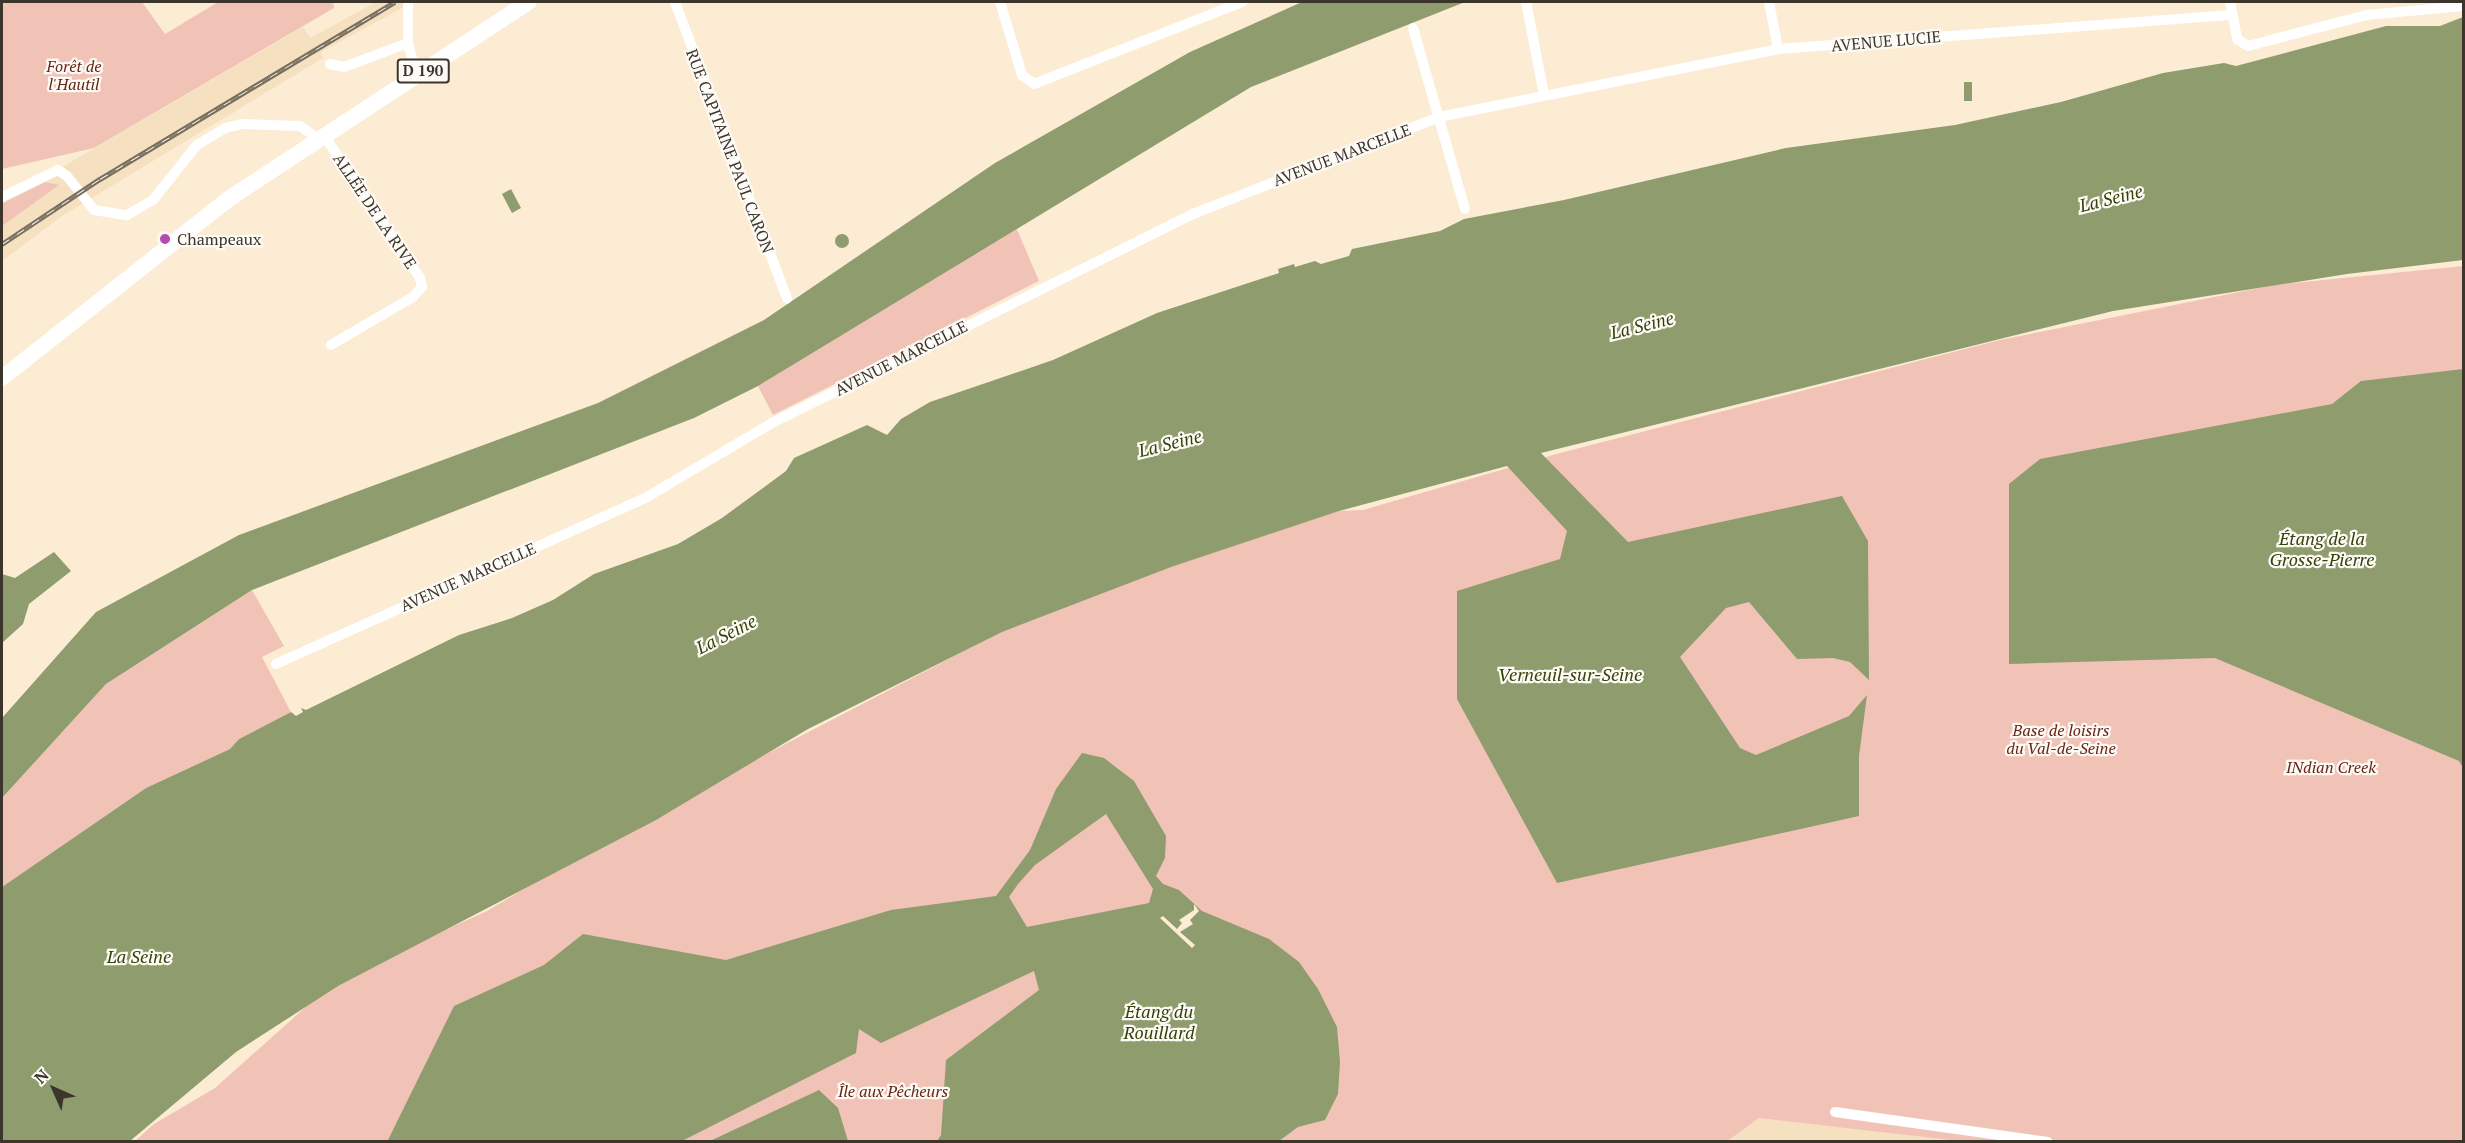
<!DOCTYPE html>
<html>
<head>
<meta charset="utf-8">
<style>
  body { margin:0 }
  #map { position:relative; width:2465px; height:1143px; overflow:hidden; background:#fcecd3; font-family:"PT Serif",serif }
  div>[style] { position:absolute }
  .built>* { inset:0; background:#f5e0c0 }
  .green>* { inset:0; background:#f1c3b7 }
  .water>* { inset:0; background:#8e9c6e }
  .round { border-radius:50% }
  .pier>* { inset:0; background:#fcecd3 }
  .street>* { height:10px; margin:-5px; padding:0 5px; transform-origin:5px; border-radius:5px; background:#fff }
  .primary>* { height:16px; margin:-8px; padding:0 8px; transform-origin:8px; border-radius:8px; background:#fff }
  .rail>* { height:5px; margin-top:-2.5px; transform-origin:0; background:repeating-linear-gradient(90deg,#fefbf6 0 9px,#776e60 0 18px); box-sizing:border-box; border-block:2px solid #776e60 }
  .dots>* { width:16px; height:16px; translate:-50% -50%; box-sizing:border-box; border:3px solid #fefbf6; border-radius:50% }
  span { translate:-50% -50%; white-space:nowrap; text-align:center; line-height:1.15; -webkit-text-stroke:4.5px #fefbf6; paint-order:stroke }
  .shield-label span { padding:2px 4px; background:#fefbf6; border:2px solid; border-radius:4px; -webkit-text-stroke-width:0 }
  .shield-label { font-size:15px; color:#3b352b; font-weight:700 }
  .street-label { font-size:16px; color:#3b352b }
  .park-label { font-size:16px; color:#662515; font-style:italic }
  .poi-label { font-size:16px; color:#3b352b }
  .left { translate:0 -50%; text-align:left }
  .water-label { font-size:18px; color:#344109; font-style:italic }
  .frame { position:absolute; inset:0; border:3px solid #3b352b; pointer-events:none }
  .north { position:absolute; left:24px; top:1059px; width:60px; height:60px; -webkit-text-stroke:4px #fefbf6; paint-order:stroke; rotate:315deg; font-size:16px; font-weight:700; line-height:24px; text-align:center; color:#3b352b }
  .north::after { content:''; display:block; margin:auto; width:21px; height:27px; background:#3b352b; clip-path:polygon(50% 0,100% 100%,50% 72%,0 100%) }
</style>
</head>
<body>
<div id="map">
  <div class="built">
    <i style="clip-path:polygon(376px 2px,403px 2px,404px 7px,321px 52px,323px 58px,62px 216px,2px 261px,2px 202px,303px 27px,310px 38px)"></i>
    <i style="clip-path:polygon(1758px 1118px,1964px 1141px,1726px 1142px)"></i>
  </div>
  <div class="green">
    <i style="clip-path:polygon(2px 2px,142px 2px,165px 34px,218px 2px,333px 2px,334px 8px,94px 148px,2px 169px)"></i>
    <i style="clip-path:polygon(45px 182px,59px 185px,2px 226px,2px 204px)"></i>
    <i style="clip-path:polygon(1016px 227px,1039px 281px,773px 415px,758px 386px)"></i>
    <i style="clip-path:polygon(2463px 266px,2463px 1141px,1968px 1142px,1759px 1118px,1726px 1142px,134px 1142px,154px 1124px,215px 1088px,337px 979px,487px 911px,634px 823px,1060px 601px,1339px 511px,1363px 510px,1560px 453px,2000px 340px,2274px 285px)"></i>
    <i style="clip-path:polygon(252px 590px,284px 646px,262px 657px,291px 712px,239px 739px,230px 749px,146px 788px,2px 887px,2px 798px,106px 684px)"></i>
  </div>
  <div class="water">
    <i style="clip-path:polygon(1302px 2px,1465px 2px,1251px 87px,758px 386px,694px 418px,252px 590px,106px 684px,2px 798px,2px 718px,96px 612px,239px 535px,598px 403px,764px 320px,995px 163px,1190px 52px)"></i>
    <i style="clip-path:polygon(2463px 17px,2463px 260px,2347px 274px,2113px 311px,1541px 453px,1628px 542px,1842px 496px,1868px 541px,1869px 680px,1850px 662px,1833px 658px,1797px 659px,1749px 602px,1726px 608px,1680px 657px,1740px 748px,1756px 755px,1849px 716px,1867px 695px,1859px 756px,1859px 816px,1557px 883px,1457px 699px,1457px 591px,1560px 559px,1567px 531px,1507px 466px,1339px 511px,1171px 567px,1002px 632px,808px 729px,656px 820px,338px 986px,236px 1052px,130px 1141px,2px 1141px,2px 887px,146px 788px,230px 749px,239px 739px,291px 712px,296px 716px,303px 712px,301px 708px,306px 710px,459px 635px,512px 618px,553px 600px,594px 574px,678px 544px,722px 518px,786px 471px,794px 458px,867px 425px,887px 435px,901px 419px,930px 402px,1053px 360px,1157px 313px,1279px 273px,1278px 269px,1294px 264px,1295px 267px,1315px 261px,1321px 264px,1349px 256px,1352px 249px,1440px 231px,1464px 219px,1564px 200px,1786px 148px,1955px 125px,2061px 102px,2163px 73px,2224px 63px,2236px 66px,2386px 26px,2440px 26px)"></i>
    <i style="clip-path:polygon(1964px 82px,1972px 82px,1972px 101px,1964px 101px)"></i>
    <i style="clip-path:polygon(511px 189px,521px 208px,512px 213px,502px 194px)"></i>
    <i class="round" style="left:835px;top:234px;width:14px;height:14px"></i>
    <i style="clip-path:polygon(2463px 369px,2463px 768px,2459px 761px,2215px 658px,2009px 664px,2009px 484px,2040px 459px,2332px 404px,2361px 381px)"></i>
    <i style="clip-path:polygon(54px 552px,71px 571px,29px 604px,23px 624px,2px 643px,2px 574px,15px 578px)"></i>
    <i style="clip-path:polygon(evenodd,1082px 753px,1104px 758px,1134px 781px,1166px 836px,1165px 858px,1156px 876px,1163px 884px,1179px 890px,1202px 911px,1269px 939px,1299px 962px,1318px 989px,1337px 1027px,1340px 1062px,1338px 1094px,1325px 1120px,1298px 1127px,1279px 1141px,937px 1141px,941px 1135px,946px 1060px,1039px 990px,1034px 971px,881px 1043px,859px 1029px,856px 1053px,682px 1141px,387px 1142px,454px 1006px,544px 965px,583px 934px,726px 960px,891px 910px,996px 896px,1030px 850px,1056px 789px,1082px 753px,1106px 814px,1153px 889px,1149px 903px,1027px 927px,1009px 897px,1018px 884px,1035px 865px,1106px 814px)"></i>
    <i style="clip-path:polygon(819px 1090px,838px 1108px,848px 1141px,710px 1141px)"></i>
  </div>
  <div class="pier">
    <i style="clip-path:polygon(1194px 904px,1199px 911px,1190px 920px,1193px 924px,1180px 932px,1195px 945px,1192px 948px,1160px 918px,1163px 916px,1177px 929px,1182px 923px,1179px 920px,1194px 910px)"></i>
  </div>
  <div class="street">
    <i style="left:408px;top:2px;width:41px;rotate:90deg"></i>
    <i style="left:408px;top:43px;width:16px;rotate:75deg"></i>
    <i style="left:412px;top:58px;width:17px;rotate:54deg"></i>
    <i style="left:675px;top:2px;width:317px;rotate:69.3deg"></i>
    <i style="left:1000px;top:2px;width:76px;rotate:73.2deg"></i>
    <i style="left:1022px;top:75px;width:15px;rotate:37deg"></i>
    <i style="left:1034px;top:84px;width:224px;rotate:-21.5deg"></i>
    <i style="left:1526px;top:2px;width:95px;rotate:79deg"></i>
    <i style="left:1769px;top:2px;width:48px;rotate:79.2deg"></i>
    <i style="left:2230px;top:2px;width:38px;rotate:79deg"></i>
    <i style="left:2237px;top:39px;width:13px;rotate:32deg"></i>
    <i style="left:2248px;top:46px;width:122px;rotate:-14.7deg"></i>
    <i style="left:2366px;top:15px;width:98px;rotate:-5.2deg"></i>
    <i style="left:1413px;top:28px;width:188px;rotate:74deg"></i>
    <i style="left:330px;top:64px;width:14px;rotate:12deg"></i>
    <i style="left:344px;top:67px;width:68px;rotate:-20.6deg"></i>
    <i style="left:325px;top:137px;width:170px;rotate:56deg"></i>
    <i style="left:420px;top:278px;width:9px;rotate:77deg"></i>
    <i style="left:422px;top:287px;width:13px;rotate:132deg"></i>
    <i style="left:413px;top:297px;width:95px;rotate:149.7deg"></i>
    <i style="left:2px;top:197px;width:62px;rotate:-25.7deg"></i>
    <i style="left:58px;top:170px;width:11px;rotate:34deg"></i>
    <i style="left:67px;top:176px;width:43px;rotate:51.5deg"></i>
    <i style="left:94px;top:210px;width:33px;rotate:9deg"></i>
    <i style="left:127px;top:215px;width:30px;rotate:-30deg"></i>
    <i style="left:153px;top:200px;width:70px;rotate:-51.3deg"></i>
    <i style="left:197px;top:145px;width:33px;rotate:-31deg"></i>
    <i style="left:225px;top:128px;width:18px;rotate:-13deg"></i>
    <i style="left:243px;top:124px;width:57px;rotate:2deg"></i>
    <i style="left:300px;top:126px;width:24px;rotate:35deg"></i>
    <i style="left:276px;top:664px;width:407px;rotate:-24.2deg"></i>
    <i style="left:647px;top:497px;width:145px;rotate:-30.6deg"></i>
    <i style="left:772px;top:423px;width:470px;rotate:-26.4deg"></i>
    <i style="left:1193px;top:214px;width:264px;rotate:-21.5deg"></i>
    <i style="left:1439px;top:117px;width:346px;rotate:-11.3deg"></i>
    <i style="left:1778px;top:49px;width:455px;rotate:-4.3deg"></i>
    <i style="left:1835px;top:1112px;width:215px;rotate:8deg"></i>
  </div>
  <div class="primary">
    <i style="left:2px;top:378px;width:287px;rotate:-38.3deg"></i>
    <i style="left:227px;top:200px;width:361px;rotate:-33.3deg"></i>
  </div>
  <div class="rail">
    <i style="left:2px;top:244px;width:118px;rotate:-33.6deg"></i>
    <i style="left:100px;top:179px;width:344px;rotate:-31deg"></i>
  </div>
  <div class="dots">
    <i style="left:165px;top:239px;background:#b34caf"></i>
  </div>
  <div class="shield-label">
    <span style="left:423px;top:71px">D 190</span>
  </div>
  <div class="street-label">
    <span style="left:1886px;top:41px;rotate:-5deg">AVENUE LUCIE</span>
    <span style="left:730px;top:151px;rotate:69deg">RUE CAPITAINE PAUL CARON</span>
    <span style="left:1342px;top:155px;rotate:-21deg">AVENUE MARCELLE</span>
    <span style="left:375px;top:211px;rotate:56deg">ALLÉE DE LA RIVE</span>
    <span style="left:901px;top:358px;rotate:-27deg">AVENUE MARCELLE</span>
    <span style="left:468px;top:577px;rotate:-24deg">AVENUE MARCELLE</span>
  </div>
  <div class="park-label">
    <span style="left:74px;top:75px">Forêt de<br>l'Hautil</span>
    <span style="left:2061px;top:739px">Base de loisirs<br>du Val-de-Seine</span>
    <span style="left:2331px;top:767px">INdian Creek</span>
    <span style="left:893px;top:1091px">Île aux Pêcheurs</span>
  </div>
  <div class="poi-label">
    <span class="left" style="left:177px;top:239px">Champeaux</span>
  </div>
  <div class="water-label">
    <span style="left:2111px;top:198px;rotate:-14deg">La Seine</span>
    <span style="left:1642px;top:325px;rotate:-14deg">La Seine</span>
    <span style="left:1170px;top:443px;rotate:-14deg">La Seine</span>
    <span style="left:2322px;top:549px">Étang de la<br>Grosse-Pierre</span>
    <span style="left:726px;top:634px;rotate:-27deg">La Seine</span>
    <span style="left:1570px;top:674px">Verneuil-sur-Seine</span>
    <span style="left:139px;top:956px">La Seine</span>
    <span style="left:1159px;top:1022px">Étang du<br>Rouillard</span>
  </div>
  <div class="frame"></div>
  <div class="north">N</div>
</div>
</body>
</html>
